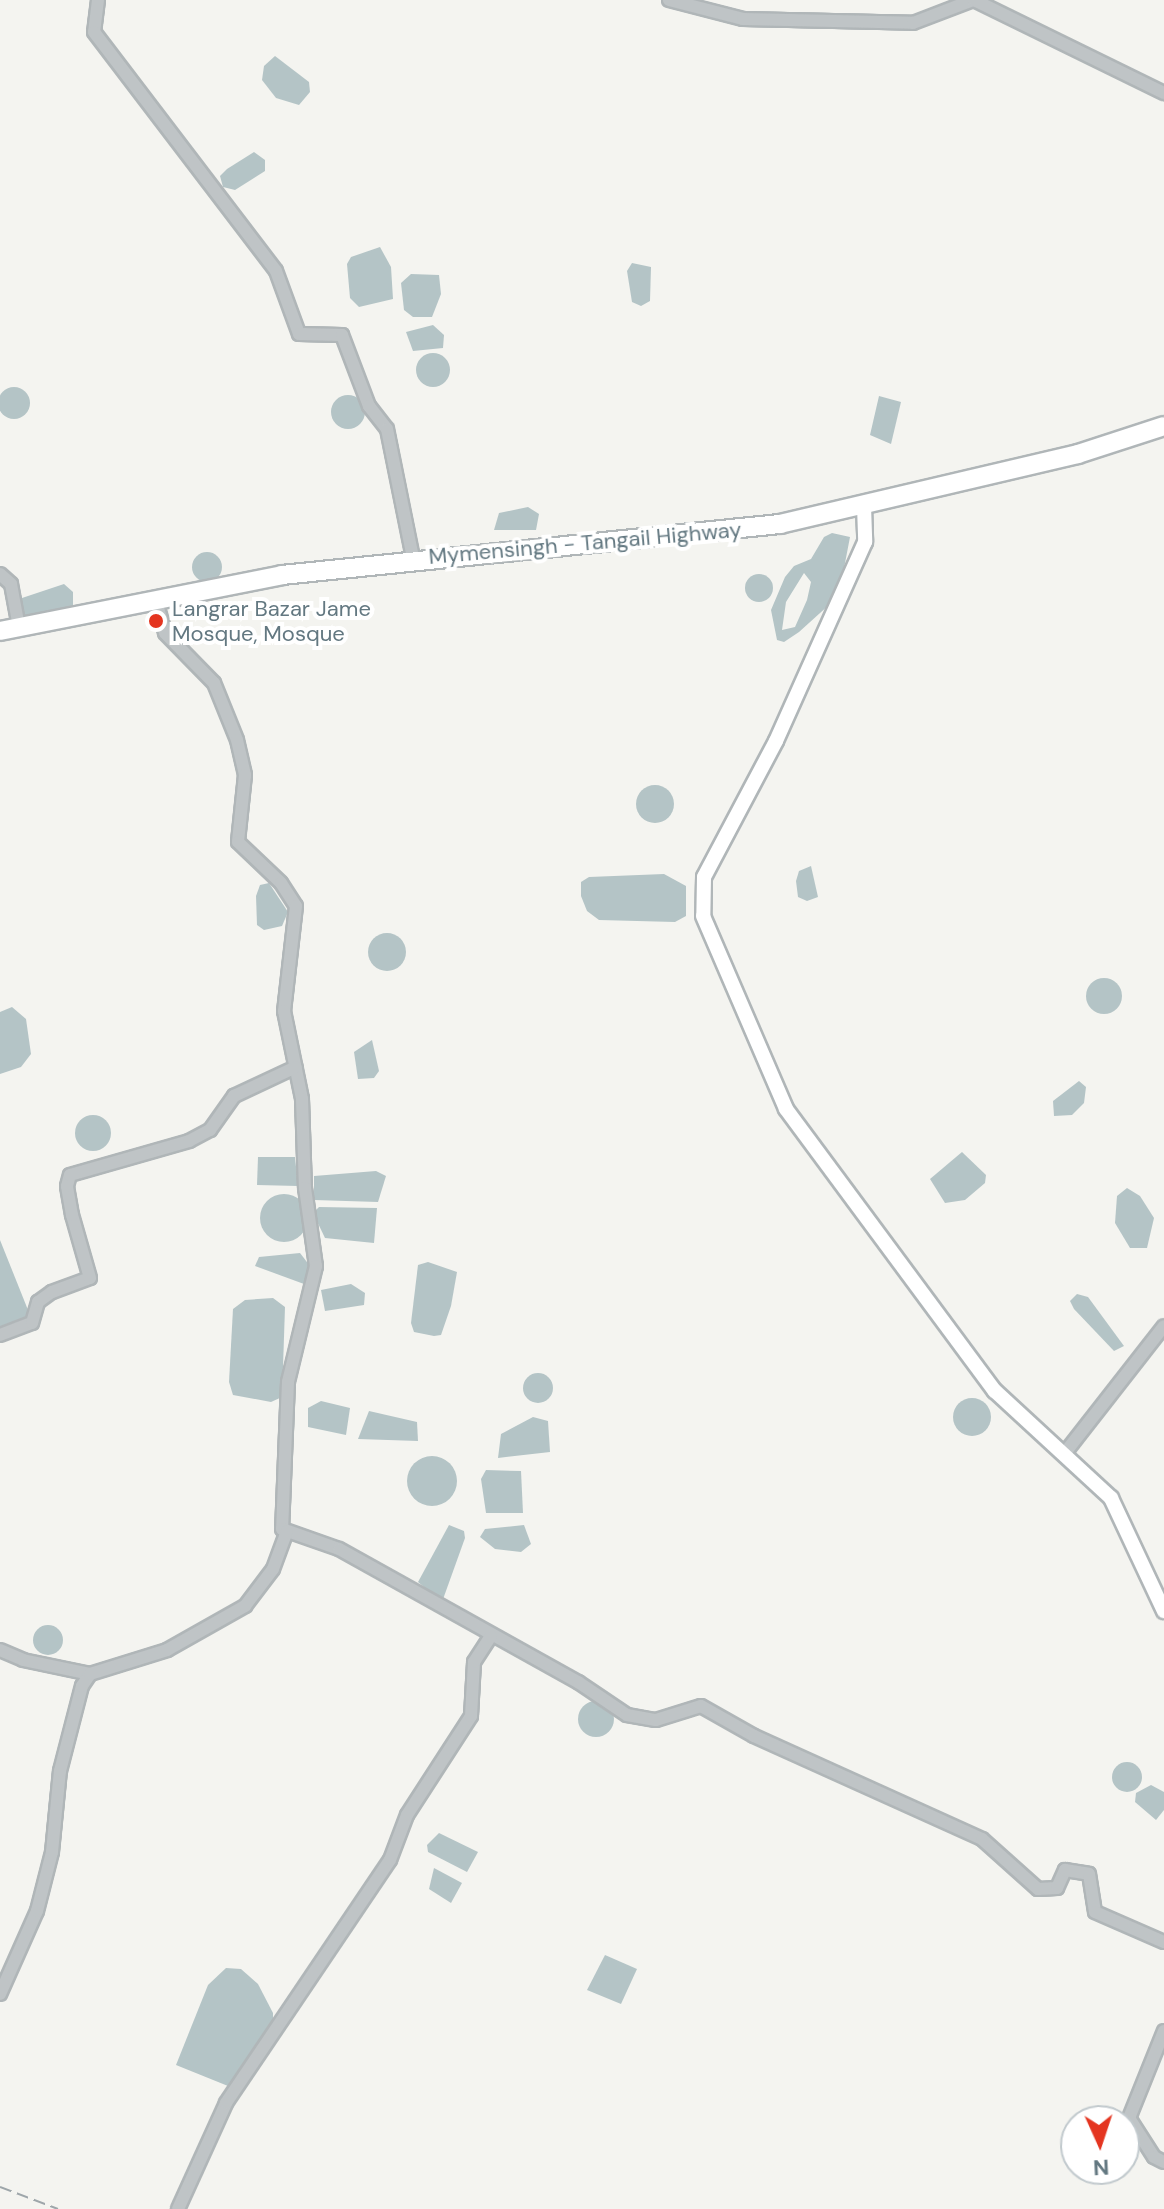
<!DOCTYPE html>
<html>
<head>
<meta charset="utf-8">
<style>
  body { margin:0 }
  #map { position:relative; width:1164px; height:2209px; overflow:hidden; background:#f4f4f0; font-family:"DM Sans",sans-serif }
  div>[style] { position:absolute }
  .water>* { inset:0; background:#b4c4c6 }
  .round { border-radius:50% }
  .roads { filter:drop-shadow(2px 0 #b0b6b8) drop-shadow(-2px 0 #b0b6b8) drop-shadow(0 2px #b0b6b8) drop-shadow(0 -2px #b0b6b8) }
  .minor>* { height:12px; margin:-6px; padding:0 6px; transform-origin:6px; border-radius:6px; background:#bfc4c6 }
  .major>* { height:14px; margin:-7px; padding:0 7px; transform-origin:7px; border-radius:7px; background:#fff }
  .highway>* { height:18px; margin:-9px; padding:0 9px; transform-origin:9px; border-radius:9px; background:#fff }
  .rail>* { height:2px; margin-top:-1px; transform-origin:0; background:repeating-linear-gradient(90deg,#9ea6aa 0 12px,transparent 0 18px) }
  .dots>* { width:22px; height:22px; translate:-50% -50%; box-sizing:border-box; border:4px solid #fff; border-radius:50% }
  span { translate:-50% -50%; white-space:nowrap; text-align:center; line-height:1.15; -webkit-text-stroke:8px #fff; paint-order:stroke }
  .street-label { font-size:22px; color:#637881 }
  .poi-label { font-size:22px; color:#637881 }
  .left { translate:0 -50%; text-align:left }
  .north { position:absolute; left:1060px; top:2105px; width:80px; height:80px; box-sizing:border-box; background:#fff; border:2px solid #c1c9cd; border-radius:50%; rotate:177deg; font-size:22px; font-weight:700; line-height:32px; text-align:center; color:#637881 }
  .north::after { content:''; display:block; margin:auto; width:28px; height:36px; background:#e43520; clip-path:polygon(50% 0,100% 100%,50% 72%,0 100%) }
</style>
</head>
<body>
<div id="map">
  <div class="water">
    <i style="clip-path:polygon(275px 56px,309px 82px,310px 92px,299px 105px,276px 98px,262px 80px,264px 66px)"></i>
    <i style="clip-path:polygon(254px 152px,265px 160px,265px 171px,235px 190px,223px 187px,220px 176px,227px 169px)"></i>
    <i style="clip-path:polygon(380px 247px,391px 267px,393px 299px,359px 307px,350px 298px,347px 264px,351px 257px)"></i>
    <i style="clip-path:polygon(632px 263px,651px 267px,650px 301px,641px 306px,632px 302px,627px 271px)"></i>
    <i style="clip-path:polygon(411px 274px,439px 275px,441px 294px,432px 317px,413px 317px,404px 310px,401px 283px)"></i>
    <i style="clip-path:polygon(433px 325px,444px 335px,443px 348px,413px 351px,406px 332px)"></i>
    <i class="round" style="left:416px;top:353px;width:34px;height:34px"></i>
    <i class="round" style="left:-2px;top:387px;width:32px;height:32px"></i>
    <i class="round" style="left:331px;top:395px;width:34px;height:34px"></i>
    <i style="clip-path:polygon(879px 396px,901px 402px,891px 444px,870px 435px)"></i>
    <i style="clip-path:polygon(528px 507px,539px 514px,536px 530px,494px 530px,499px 513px)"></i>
    <i style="clip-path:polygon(evenodd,832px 533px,850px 537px,841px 584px,830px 604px,799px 632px,784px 642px,777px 640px,771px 610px,785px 577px,794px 566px,811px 559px,824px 537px,832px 533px,804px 573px,811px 582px,807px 600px,795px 627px,782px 630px,786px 602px,804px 573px)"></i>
    <i class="round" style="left:192px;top:552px;width:30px;height:30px"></i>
    <i class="round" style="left:745px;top:574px;width:28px;height:28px"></i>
    <i style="clip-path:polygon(64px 584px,73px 592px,73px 608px,22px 618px,19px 599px)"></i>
    <i class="round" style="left:636px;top:785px;width:38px;height:38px"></i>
    <i style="clip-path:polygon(811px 866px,818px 897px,807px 901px,798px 897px,796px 881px,799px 871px)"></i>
    <i style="clip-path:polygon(664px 874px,686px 886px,686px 916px,675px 922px,599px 920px,587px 911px,581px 896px,581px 882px,589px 877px)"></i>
    <i style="clip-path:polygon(269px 883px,288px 912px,282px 926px,264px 930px,257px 925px,256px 896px,260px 885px)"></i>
    <i class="round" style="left:368px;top:933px;width:38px;height:38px"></i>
    <i class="round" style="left:1086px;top:978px;width:36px;height:36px"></i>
    <i style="clip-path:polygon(12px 1007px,26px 1019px,31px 1054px,21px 1067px,0 1074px,0 1012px)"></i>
    <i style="clip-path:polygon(372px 1040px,379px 1071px,374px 1078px,358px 1079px,354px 1052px)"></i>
    <i style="clip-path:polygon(1079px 1081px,1086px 1087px,1084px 1103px,1072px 1115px,1054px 1116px,1053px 1101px)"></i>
    <i class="round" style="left:75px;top:1115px;width:36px;height:36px"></i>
    <i style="clip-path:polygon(962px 1152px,986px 1175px,985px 1183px,965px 1200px,945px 1203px,930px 1179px)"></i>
    <i style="clip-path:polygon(295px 1157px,298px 1186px,257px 1185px,258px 1157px)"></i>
    <i style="clip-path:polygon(376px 1171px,386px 1176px,378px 1202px,314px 1200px,314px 1176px)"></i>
    <i style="clip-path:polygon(1127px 1188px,1140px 1196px,1154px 1218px,1147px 1248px,1130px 1248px,1115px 1223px,1117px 1196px)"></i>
    <i class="round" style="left:260px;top:1194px;width:48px;height:48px"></i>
    <i style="clip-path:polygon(319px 1207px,377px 1208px,374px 1243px,325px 1238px,313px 1213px)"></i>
    <i style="clip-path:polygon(0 1240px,30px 1315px,3px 1330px,0 1326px)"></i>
    <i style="clip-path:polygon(300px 1253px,310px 1266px,311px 1280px,304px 1284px,255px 1266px,259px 1257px)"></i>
    <i style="clip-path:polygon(428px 1262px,457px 1272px,451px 1306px,441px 1335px,434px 1336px,414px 1332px,411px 1323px,418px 1265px)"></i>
    <i style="clip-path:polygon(351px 1284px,365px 1293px,364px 1305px,325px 1311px,321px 1290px)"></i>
    <i style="clip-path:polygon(1077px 1294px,1088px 1297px,1124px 1346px,1114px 1351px,1074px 1309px,1070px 1301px)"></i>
    <i style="clip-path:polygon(273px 1298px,285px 1307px,282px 1397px,271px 1402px,233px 1395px,229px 1382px,233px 1309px,245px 1300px)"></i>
    <i class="round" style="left:523px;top:1373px;width:30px;height:30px"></i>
    <i class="round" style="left:953px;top:1398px;width:38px;height:38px"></i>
    <i style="clip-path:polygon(321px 1401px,350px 1408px,346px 1435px,308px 1427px,308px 1408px)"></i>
    <i style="clip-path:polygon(369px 1411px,417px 1422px,418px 1441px,358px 1439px)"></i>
    <i style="clip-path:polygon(533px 1417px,548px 1421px,550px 1452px,498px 1458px,501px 1434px)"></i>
    <i class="round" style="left:407px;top:1456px;width:50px;height:50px"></i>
    <i style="clip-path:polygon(486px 1470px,521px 1471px,523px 1513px,486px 1513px,481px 1479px)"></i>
    <i style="clip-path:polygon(449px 1525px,464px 1531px,465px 1538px,442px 1602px,418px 1582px)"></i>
    <i style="clip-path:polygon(524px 1525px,531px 1544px,521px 1552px,495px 1549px,480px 1537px,485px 1529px)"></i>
    <i class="round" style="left:33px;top:1625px;width:30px;height:30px"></i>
    <i class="round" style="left:578px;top:1701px;width:36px;height:36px"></i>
    <i class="round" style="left:1112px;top:1762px;width:30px;height:30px"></i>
    <i style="clip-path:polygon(1151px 1785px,1164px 1792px,1164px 1810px,1156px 1820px,1135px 1802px,1136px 1793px)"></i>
    <i style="clip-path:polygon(439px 1833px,478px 1852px,467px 1872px,428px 1852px,427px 1845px)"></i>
    <i style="clip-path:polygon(434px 1868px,462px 1883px,451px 1903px,429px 1889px)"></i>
    <i style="clip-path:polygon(605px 1955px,637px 1969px,621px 2004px,587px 1990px)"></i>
    <i style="clip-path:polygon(226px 1968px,241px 1969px,258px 1984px,273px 2013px,273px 2028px,228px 2086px,176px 2065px,208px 1985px)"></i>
  </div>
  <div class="roads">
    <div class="minor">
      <i style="left:98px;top:0;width:32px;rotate:97deg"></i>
      <i style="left:94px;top:32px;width:300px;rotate:52.7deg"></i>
      <i style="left:276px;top:271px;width:67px;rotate:69.9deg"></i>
      <i style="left:299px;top:334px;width:43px;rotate:1.3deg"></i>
      <i style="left:342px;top:335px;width:76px;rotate:69.2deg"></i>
      <i style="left:369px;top:406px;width:29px;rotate:52deg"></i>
      <i style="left:387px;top:429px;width:132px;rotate:78.6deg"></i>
      <i style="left:669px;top:0;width:76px;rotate:14.4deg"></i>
      <i style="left:743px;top:19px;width:170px;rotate:1.3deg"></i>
      <i style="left:913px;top:23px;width:64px;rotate:-21deg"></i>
      <i style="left:974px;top:0;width:212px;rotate:26.1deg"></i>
      <i style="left:0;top:574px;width:15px;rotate:42deg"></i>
      <i style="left:11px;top:584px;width:44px;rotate:79.5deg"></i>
      <i style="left:156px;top:601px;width:33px;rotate:74deg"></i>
      <i style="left:165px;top:633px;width:70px;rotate:45.6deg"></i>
      <i style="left:214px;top:683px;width:61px;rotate:68deg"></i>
      <i style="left:237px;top:740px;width:36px;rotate:77deg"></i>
      <i style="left:245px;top:775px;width:67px;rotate:96deg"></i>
      <i style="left:238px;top:842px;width:59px;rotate:43.6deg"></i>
      <i style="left:281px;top:883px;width:27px;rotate:57deg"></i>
      <i style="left:296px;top:906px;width:106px;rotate:96.5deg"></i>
      <i style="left:284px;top:1011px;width:90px;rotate:78.4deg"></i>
      <i style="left:302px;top:1099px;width:89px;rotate:88.1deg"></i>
      <i style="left:305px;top:1188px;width:79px;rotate:82deg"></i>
      <i style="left:316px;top:1266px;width:119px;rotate:103.6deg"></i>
      <i style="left:288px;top:1382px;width:147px;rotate:92.3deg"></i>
      <i style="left:282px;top:1529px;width:60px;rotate:19.3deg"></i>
      <i style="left:339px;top:1549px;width:274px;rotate:29.1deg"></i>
      <i style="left:578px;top:1682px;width:59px;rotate:34deg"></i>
      <i style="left:627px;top:1715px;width:29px;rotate:10deg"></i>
      <i style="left:656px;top:1720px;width:47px;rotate:-17.3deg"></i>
      <i style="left:701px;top:1706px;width:61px;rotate:29.5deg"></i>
      <i style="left:754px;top:1736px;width:250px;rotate:24.3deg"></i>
      <i style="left:982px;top:1839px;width:75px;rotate:41.8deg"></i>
      <i style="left:1038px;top:1889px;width:19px;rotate:-3deg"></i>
      <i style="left:1057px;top:1888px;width:20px;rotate:-66deg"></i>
      <i style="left:1065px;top:1870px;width:24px;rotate:9deg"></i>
      <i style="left:1089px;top:1874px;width:38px;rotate:81deg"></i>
      <i style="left:1095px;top:1912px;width:75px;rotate:23.5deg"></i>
      <i style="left:0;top:1335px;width:34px;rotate:-21deg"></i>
      <i style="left:32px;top:1323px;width:22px;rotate:-74deg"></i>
      <i style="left:38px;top:1302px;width:17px;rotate:-36deg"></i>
      <i style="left:52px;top:1292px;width:40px;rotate:-20.2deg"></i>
      <i style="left:90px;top:1278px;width:66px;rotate:-105.9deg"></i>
      <i style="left:72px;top:1215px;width:29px;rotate:-100deg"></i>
      <i style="left:67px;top:1186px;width:11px;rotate:-75deg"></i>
      <i style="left:70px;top:1175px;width:124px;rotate:-15.9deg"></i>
      <i style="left:189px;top:1141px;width:24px;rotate:-28deg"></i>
      <i style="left:210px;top:1130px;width:42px;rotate:-54.8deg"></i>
      <i style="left:234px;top:1096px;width:68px;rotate:-25.1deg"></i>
      <i style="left:1064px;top:1454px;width:162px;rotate:-52deg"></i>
      <i style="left:0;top:1650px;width:25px;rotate:23deg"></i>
      <i style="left:23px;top:1660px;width:68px;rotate:11.8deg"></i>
      <i style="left:0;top:1994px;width:91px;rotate:-66deg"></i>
      <i style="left:37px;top:1911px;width:61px;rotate:-75.7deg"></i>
      <i style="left:52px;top:1852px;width:81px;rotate:-84.4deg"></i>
      <i style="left:60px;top:1771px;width:88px;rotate:-75.5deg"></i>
      <i style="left:82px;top:1686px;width:14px;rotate:-56deg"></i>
      <i style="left:90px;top:1674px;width:81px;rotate:-17.3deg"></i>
      <i style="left:167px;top:1650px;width:90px;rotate:-29.4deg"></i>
      <i style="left:245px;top:1606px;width:46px;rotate:-52.9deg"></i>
      <i style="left:273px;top:1569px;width:40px;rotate:-69.8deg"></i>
      <i style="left:1164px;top:2031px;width:94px;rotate:111.9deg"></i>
      <i style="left:1129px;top:2118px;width:46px;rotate:57.3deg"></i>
      <i style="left:1154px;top:2157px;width:11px;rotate:27deg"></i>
      <i style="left:178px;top:2209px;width:116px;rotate:-65.6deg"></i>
      <i style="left:226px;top:2103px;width:293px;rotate:-56deg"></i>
      <i style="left:390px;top:1860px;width:48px;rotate:-69.3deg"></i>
      <i style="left:407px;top:1815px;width:118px;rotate:-57.1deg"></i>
      <i style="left:471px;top:1716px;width:54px;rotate:-86.8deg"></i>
      <i style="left:474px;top:1662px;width:31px;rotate:-57deg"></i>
    </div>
    <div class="major">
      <i style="left:864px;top:506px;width:36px;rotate:88deg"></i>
      <i style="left:865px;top:542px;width:218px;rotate:114.1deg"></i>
      <i style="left:776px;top:741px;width:154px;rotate:117.9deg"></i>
      <i style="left:704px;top:877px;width:39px;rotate:91deg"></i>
      <i style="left:703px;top:916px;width:210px;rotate:66.7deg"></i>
      <i style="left:786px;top:1109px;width:351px;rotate:53.5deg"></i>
      <i style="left:995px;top:1391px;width:158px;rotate:42.7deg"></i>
      <i style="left:1111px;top:1498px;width:125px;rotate:64.9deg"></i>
    </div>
    <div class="highway">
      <i style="left:0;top:631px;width:288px;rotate:-11.2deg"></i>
      <i style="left:282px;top:575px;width:501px;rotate:-5.85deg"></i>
      <i style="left:780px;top:524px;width:306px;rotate:-13.2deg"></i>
      <i style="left:1078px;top:454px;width:90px;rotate:-18deg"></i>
    </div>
  </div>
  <div class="rail">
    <i style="left:0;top:2187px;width:62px;rotate:20.8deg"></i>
  </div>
  <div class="dots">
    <i style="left:156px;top:621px;background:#e43520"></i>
  </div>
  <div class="street-label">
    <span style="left:585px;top:543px;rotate:-5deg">Mymensingh - Tangail Highway</span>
  </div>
  <div class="poi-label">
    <span class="left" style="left:172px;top:621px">Langrar Bazar Jame<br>Mosque, Mosque</span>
  </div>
  <div class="north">N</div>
</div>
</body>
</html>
